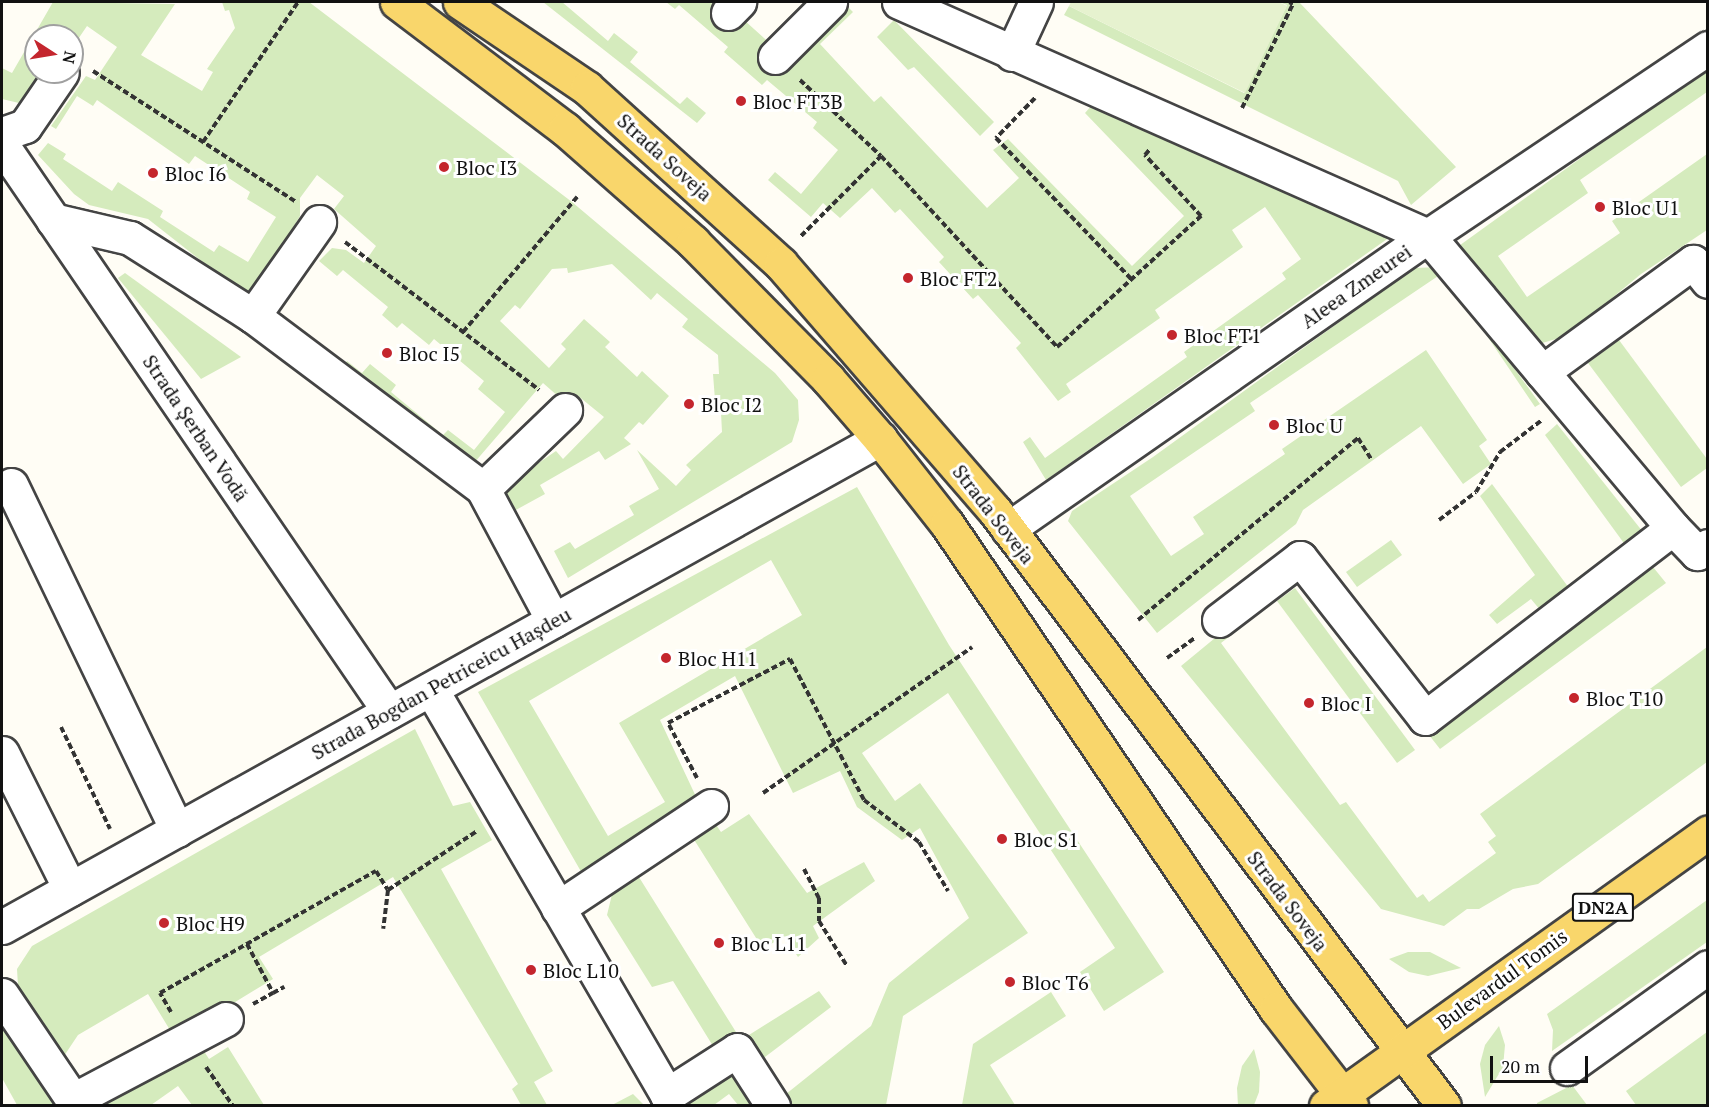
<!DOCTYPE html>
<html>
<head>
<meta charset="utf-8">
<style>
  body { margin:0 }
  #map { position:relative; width:1709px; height:1107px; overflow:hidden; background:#fffdf5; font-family:"PT Serif",serif }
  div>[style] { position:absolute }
  .green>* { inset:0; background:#d5ebbd }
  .pitch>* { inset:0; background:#e6f2cf }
  .path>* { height:4px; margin-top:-2px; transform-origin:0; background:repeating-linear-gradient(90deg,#333 0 6px,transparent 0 9px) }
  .roads { filter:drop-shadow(2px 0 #444) drop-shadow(-2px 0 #444) drop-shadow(0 2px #444) drop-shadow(0 -2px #444) }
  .minor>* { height:33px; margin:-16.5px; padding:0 16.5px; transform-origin:16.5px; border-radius:16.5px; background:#fff }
  .major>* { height:33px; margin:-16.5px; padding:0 16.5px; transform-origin:16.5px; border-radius:16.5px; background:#f9d66b }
  .dots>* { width:16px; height:16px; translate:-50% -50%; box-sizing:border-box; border:3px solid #fff; border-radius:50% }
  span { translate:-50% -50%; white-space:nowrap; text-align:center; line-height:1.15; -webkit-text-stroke:6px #fff; paint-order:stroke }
  .shield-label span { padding:2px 4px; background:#fff; border:2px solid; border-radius:4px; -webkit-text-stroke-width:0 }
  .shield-label { font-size:18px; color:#111; font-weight:700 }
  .poi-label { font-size:20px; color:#111 }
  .left { translate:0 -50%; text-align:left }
  .street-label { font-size:20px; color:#111 }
  .frame { position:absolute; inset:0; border:3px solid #111; pointer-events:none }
  .north { position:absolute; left:24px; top:24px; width:60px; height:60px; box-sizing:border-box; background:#fff; border:2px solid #a0a0a0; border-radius:50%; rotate:102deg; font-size:16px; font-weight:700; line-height:24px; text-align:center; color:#111 }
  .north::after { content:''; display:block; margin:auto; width:21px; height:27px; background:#c4262e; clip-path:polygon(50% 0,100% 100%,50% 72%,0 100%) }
  .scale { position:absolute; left:1490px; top:1056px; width:98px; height:27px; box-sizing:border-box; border:3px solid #111; border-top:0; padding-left:8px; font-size:18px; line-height:21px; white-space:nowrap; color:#111; -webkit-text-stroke:4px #fff; paint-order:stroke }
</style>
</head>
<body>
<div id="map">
  <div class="green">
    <i style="clip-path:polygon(53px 2px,175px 4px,141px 55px,202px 91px,213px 72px,207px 69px,235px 28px,229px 10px,225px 11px,222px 2px,309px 2px,572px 202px,775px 373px,798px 400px,799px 420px,792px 442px,568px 578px,554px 551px,570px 542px,575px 549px,634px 515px,629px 506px,659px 489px,637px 450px,676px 486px,691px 470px,686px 465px,722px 432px,721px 413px,716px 413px,713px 374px,719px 374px,718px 355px,682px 327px,688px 319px,657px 293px,651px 300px,612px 264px,568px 273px,567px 268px,552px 269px,520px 309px,515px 305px,500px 321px,549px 368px,566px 349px,561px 344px,584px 319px,610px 342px,605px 347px,637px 377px,642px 371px,669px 396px,643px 425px,639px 422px,624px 438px,631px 444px,605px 460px,599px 451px,540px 485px,545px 494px,514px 511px,502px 488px,556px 451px,563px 459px,604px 417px,577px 395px,568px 405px,543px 383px,474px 463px,342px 368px,347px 361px,362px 373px,370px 364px,396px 385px,391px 392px,443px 435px,448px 430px,474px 450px,505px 412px,478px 389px,484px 381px,434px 339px,429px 345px,402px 323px,397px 328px,382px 315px,388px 307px,343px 270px,337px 276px,319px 261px,332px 248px,346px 250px,364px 263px,376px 246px,334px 209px,344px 196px,317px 175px,300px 198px,300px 216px,255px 291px,241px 292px,148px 219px,89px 205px,74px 194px,38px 155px,48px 143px,66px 154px,63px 159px,112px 191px,118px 182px,163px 211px,160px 217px,214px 252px,219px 245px,248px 262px,276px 217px,247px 199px,250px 192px,195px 156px,189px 164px,97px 100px,93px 106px,77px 96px,56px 129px,51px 126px,86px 76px,95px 80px,117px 47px,87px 26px,72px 48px,72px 36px,36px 36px,36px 72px,46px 72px,30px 98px,19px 103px,2px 99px,2px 68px,12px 73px)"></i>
    <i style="clip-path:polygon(543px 2px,562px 2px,608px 41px,614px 33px,638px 52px,630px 62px,680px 104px,687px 97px,706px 113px,697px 123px)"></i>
    <i style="clip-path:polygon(666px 2px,724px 2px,785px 57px,844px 3px,853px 12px,820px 44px,874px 102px,881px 96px,987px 208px,1019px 178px,993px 150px,1008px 139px,1132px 266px,1184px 216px,1085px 113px,1092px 105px,1390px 237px,1046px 480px,1023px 442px,1030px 437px,1045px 458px,1187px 357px,1184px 352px,1286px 279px,1282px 273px,1301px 259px,1265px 207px,1232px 230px,1243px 247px,1155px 310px,1160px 318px,1066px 384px,1071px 392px,1058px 401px,1016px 348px,1021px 343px,978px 295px,973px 299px,939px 262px,944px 257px,900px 209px,895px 213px,872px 188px,840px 218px,823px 203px,811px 217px,768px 180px,775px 172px,801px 194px,838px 150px,813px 128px,817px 122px,767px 80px,762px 85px,724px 52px,728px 47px,679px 5px,675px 9px)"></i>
    <i style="clip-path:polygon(1279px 2px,1299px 2px,1456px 167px,1411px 205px,1398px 181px,1064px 15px,1069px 6px,1244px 93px,1287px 5px)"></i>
    <i style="clip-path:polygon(894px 20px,994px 122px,980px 136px,914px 67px,908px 70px,877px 37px)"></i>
    <i style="clip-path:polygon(1707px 67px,1707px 92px,1580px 180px,1588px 193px,1498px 256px,1527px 297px,1620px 233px,1612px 221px,1707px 154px,1707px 230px,1641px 274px,1566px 336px,1539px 344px,1456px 248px)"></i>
    <i style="clip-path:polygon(1441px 267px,1540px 404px,1535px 407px,1444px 272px,1250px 403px,1255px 411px,1130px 496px,1171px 556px,1204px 534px,1193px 517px,1285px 454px,1282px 449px,1426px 350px,1487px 440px,1479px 446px,1491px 464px,1463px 484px,1421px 426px,1303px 510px,1296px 524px,1157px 633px,1068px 521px,1072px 511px,1153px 457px,1414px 268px)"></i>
    <i style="clip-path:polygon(125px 273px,241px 357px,201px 379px,118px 278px)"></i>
    <i style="clip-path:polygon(1619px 340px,1707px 459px,1707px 468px,1681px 487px,1588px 363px)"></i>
    <i style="clip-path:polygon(1557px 424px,1643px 532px,1626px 546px,1545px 435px)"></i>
    <i style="clip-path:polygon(1492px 484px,1569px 588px,1541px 611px,1531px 599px,1497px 624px,1489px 615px,1535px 575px,1480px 496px)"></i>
    <i style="clip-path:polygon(evenodd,857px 487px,949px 645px,1164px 972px,1104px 1011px,1080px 972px,1115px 948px,948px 693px,862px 753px,895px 801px,920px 783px,1028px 933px,903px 1016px,886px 1105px,793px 1105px,786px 1094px,871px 1026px,889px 983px,969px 918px,920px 828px,902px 840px,857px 807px,840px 771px,793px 793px,735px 676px,660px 720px,699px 803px,583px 875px,478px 692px,857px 487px,771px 560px,802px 615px,619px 723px,665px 802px,608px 836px,529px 701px,771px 560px)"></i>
    <i style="clip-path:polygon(1391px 540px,1402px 555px,1357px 587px,1346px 572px)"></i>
    <i style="clip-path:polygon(1653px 567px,1666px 583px,1440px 749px,1429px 735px)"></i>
    <i style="clip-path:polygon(1295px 588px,1415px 750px,1397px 763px,1277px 601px)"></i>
    <i style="clip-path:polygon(1232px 624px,1238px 630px,1221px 643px,1340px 805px,1346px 802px,1417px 898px,1423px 894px,1429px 902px,1496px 853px,1488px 842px,1496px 836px,1480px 814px,1707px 647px,1707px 762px,1538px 884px,1513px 889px,1479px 909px,1467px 909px,1444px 926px,1381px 909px,1181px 666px)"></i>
    <i style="clip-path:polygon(415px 729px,453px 806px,470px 802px,492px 840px,441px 869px,553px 1071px,534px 1082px,547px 1105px,521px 1105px,512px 1089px,518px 1084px,393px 877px,259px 957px,273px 979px,191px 1029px,173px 1035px,148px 994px,78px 1035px,64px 1056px,18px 986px,17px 969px,32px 946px)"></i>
    <i style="clip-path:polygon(749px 814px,807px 893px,864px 862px,875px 881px,813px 926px,819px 938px,798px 957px,784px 936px,763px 949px,693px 838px,637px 874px,741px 1040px,819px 991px,831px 1007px,757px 1063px,716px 1051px,673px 981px,652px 987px,607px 915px,615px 882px,712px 819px,721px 832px)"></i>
    <i style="clip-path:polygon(1707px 900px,1707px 942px,1552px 1051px,1553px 1030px,1547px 1014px)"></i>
    <i style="clip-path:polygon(1408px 952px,1430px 952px,1461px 968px,1428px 976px,1409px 972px,1389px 959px)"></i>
    <i style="clip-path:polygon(1051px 992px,1066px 1016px,990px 1065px,1015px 1105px,962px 1105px,973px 1044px)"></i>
    <i style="clip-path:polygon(2px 1024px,59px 1105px,17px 1105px,2px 1078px)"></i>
    <i style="clip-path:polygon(1499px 1026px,1505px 1045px,1503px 1067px,1485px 1097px,1480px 1064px,1485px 1045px)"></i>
    <i style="clip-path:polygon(1707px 1032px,1707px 1105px,1636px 1105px,1626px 1091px)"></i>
    <i style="clip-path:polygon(200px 1045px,209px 1059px,228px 1047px,264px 1105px,192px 1105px,178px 1086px,151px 1105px,90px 1106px)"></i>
    <i style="clip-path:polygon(1254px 1049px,1260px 1072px,1259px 1092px,1254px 1105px,1238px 1105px,1237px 1088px,1242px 1066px)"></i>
    <i style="clip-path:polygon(736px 1071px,756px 1105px,738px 1105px,729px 1094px,714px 1105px,673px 1106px)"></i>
    <i style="clip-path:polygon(1572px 1085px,1587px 1105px,1537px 1105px,1537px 1103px)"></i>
    <i style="clip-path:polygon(633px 1094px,643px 1104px,612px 1105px)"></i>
  </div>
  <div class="pitch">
    <i style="clip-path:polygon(1071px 2px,1279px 2px,1287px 6px,1245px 93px,1069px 6px)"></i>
  </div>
  <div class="path">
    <i style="left:93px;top:71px;width:242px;rotate:32.8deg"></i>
    <i style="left:800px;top:80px;width:111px;rotate:43.2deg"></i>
    <i style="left:881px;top:156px;width:260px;rotate:47.3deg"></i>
    <i style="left:1057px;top:347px;width:195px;rotate:-42.3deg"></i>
    <i style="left:1201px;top:216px;width:83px;rotate:-132.6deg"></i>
    <i style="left:1145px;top:155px;width:8px;rotate:-50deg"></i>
    <i style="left:1035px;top:98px;width:56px;rotate:134.3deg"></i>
    <i style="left:996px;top:138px;width:195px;rotate:46.2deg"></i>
    <i style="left:1242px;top:108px;width:116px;rotate:-63.9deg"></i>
    <i style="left:1293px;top:4px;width:4px;rotate:-153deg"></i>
    <i style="left:203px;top:142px;width:169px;rotate:-55.8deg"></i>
    <i style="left:801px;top:236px;width:113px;rotate:-45deg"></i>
    <i style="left:345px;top:242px;width:244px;rotate:37.3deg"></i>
    <i style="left:463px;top:332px;width:177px;rotate:-49.8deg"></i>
    <i style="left:1439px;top:520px;width:46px;rotate:-37.1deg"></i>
    <i style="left:1476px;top:492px;width:47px;rotate:-59deg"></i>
    <i style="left:1500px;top:452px;width:53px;rotate:-37.3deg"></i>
    <i style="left:1138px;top:620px;width:286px;rotate:-39.6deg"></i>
    <i style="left:1358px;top:438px;width:26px;rotate:58deg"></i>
    <i style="left:1167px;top:658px;width:34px;rotate:-36deg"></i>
    <i style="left:61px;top:727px;width:113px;rotate:64.3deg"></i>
    <i style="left:697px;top:778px;width:62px;rotate:-117.8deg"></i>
    <i style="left:668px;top:723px;width:138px;rotate:-27.7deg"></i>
    <i style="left:790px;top:659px;width:159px;rotate:62.3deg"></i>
    <i style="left:864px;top:800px;width:69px;rotate:37.4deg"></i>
    <i style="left:919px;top:842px;width:57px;rotate:59.4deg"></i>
    <i style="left:763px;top:793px;width:255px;rotate:-34.9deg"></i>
    <i style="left:804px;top:869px;width:33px;rotate:63deg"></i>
    <i style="left:819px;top:898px;width:23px;rotate:90deg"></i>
    <i style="left:819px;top:921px;width:53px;rotate:58.1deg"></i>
    <i style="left:388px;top:890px;width:107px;rotate:-33.5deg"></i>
    <i style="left:247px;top:944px;width:55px;rotate:62deg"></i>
    <i style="left:273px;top:993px;width:13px;rotate:-29deg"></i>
    <i style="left:253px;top:1004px;width:23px;rotate:-29deg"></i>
    <i style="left:171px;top:1012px;width:22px;rotate:-120deg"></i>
    <i style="left:160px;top:993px;width:248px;rotate:-29.5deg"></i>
    <i style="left:376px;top:871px;width:22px;rotate:58deg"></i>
    <i style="left:388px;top:890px;width:39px;rotate:97deg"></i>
    <i style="left:1526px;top:1065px;width:10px;rotate:6deg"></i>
    <i style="left:206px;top:1067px;width:47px;rotate:55.3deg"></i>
  </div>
  <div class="roads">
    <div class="minor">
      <i style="left:899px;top:2px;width:578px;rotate:23.86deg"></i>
      <i style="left:1428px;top:236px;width:381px;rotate:50deg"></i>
      <i style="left:728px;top:13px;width:16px;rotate:-45deg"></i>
      <i style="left:1012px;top:54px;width:57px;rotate:-65.2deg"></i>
      <i style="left:775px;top:57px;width:78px;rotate:-45deg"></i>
      <i style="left:2px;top:134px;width:24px;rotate:-19deg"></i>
      <i style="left:25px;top:126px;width:65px;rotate:-55.6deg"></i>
      <i style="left:2px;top:145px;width:686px;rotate:55.64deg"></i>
      <i style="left:53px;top:220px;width:79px;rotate:13.2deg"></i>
      <i style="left:130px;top:238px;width:146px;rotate:32.4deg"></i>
      <i style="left:253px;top:316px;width:288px;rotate:36.9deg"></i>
      <i style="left:483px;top:489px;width:149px;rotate:61.9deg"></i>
      <i style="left:253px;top:316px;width:115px;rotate:-54.9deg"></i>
      <i style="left:1542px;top:372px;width:187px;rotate:-36.1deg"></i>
      <i style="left:1693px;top:262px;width:24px;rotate:52deg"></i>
      <i style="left:11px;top:485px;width:383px;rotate:64.3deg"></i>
      <i style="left:483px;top:489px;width:114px;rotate:-43.9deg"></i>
      <i style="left:1008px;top:529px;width:512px;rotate:-34.9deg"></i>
      <i style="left:1428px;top:236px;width:337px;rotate:-33.9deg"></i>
      <i style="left:1219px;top:620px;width:102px;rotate:-37.4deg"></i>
      <i style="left:1300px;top:558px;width:203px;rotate:52deg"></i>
      <i style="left:1425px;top:718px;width:312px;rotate:-37.5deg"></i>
      <i style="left:1673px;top:528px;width:35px;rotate:46deg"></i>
      <i style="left:1697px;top:553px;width:13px;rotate:-32deg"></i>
      <i style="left:431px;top:689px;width:470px;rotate:59.8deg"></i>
      <i style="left:667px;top:1095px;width:83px;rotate:-32.7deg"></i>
      <i style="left:737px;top:1050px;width:67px;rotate:57.3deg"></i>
      <i style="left:2px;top:753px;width:152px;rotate:63.4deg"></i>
      <i style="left:558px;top:908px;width:184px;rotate:-33.7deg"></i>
      <i style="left:2px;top:927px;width:1005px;rotate:-29.07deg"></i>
      <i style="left:2px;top:995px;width:134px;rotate:56deg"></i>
      <i style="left:1567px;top:1068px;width:173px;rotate:-35.6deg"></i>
      <i style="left:73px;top:1100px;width:173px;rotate:-27.9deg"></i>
    </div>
    <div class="major">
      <i style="left:397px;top:2px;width:211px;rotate:37.1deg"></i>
      <i style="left:565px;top:129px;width:171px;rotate:41.4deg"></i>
      <i style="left:693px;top:242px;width:192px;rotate:45.4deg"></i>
      <i style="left:828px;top:379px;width:79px;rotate:49.1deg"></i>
      <i style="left:880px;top:439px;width:108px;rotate:51.8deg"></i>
      <i style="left:947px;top:524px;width:586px;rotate:55.85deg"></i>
      <i style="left:1276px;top:1009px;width:123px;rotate:52.3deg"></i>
      <i style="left:460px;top:2px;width:153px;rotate:34.1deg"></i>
      <i style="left:587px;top:88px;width:262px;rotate:42.2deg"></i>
      <i style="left:781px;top:264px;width:327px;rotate:49.1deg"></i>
      <i style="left:995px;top:511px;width:745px;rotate:52.96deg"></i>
      <i style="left:1326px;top:1106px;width:470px;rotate:-35.6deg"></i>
    </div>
  </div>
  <div class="dots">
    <i style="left:741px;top:101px;background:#c4262e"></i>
    <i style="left:444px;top:167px;background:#c4262e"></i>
    <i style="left:153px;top:173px;background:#c4262e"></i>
    <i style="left:1600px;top:207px;background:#c4262e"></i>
    <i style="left:908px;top:278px;background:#c4262e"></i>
    <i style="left:1172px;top:335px;background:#c4262e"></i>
    <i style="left:387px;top:353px;background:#c4262e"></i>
    <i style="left:689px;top:404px;background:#c4262e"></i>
    <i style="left:1274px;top:425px;background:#c4262e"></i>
    <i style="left:666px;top:658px;background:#c4262e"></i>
    <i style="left:1574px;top:698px;background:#c4262e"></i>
    <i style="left:1309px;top:703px;background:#c4262e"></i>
    <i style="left:1002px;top:839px;background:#c4262e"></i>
    <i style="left:164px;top:923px;background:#c4262e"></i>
    <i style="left:719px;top:943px;background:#c4262e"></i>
    <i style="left:531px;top:970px;background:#c4262e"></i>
    <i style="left:1010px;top:982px;background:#c4262e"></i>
  </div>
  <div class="shield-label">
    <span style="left:1603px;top:907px">DN2A</span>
  </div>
  <div class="poi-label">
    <span class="left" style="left:753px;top:101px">Bloc FT3B</span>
    <span class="left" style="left:456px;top:167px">Bloc I3</span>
    <span class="left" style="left:165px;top:173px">Bloc I6</span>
    <span class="left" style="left:1612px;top:207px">Bloc U1</span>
    <span class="left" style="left:920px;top:278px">Bloc FT2</span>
    <span class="left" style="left:1184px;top:335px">Bloc FT1</span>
    <span class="left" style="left:399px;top:353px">Bloc I5</span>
    <span class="left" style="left:701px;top:404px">Bloc I2</span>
    <span class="left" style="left:1286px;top:425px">Bloc U</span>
    <span class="left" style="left:678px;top:658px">Bloc H11</span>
    <span class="left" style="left:1586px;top:698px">Bloc T10</span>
    <span class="left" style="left:1321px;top:703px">Bloc I</span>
    <span class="left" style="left:1014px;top:839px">Bloc S1</span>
    <span class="left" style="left:176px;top:923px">Bloc H9</span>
    <span class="left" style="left:731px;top:943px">Bloc L11</span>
    <span class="left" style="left:543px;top:970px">Bloc L10</span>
    <span class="left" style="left:1022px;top:982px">Bloc T6</span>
  </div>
  <div class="street-label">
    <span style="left:665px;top:157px;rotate:42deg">Strada Soveja</span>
    <span style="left:1356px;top:286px;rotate:-35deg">Aleea Zmeurei</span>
    <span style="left:196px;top:428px;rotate:56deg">Strada Șerban Vodă</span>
    <span style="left:994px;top:514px;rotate:52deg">Strada Soveja</span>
    <span style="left:441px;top:683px;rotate:-29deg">Strada Bogdan Petriceicu Hașdeu</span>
    <span style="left:1288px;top:901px;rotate:53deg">Strada Soveja</span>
    <span style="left:1502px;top:979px;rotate:-36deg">Bulevardul Tomis</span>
  </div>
  <div class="frame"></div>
  <div class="north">N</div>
  <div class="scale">20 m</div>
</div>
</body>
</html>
